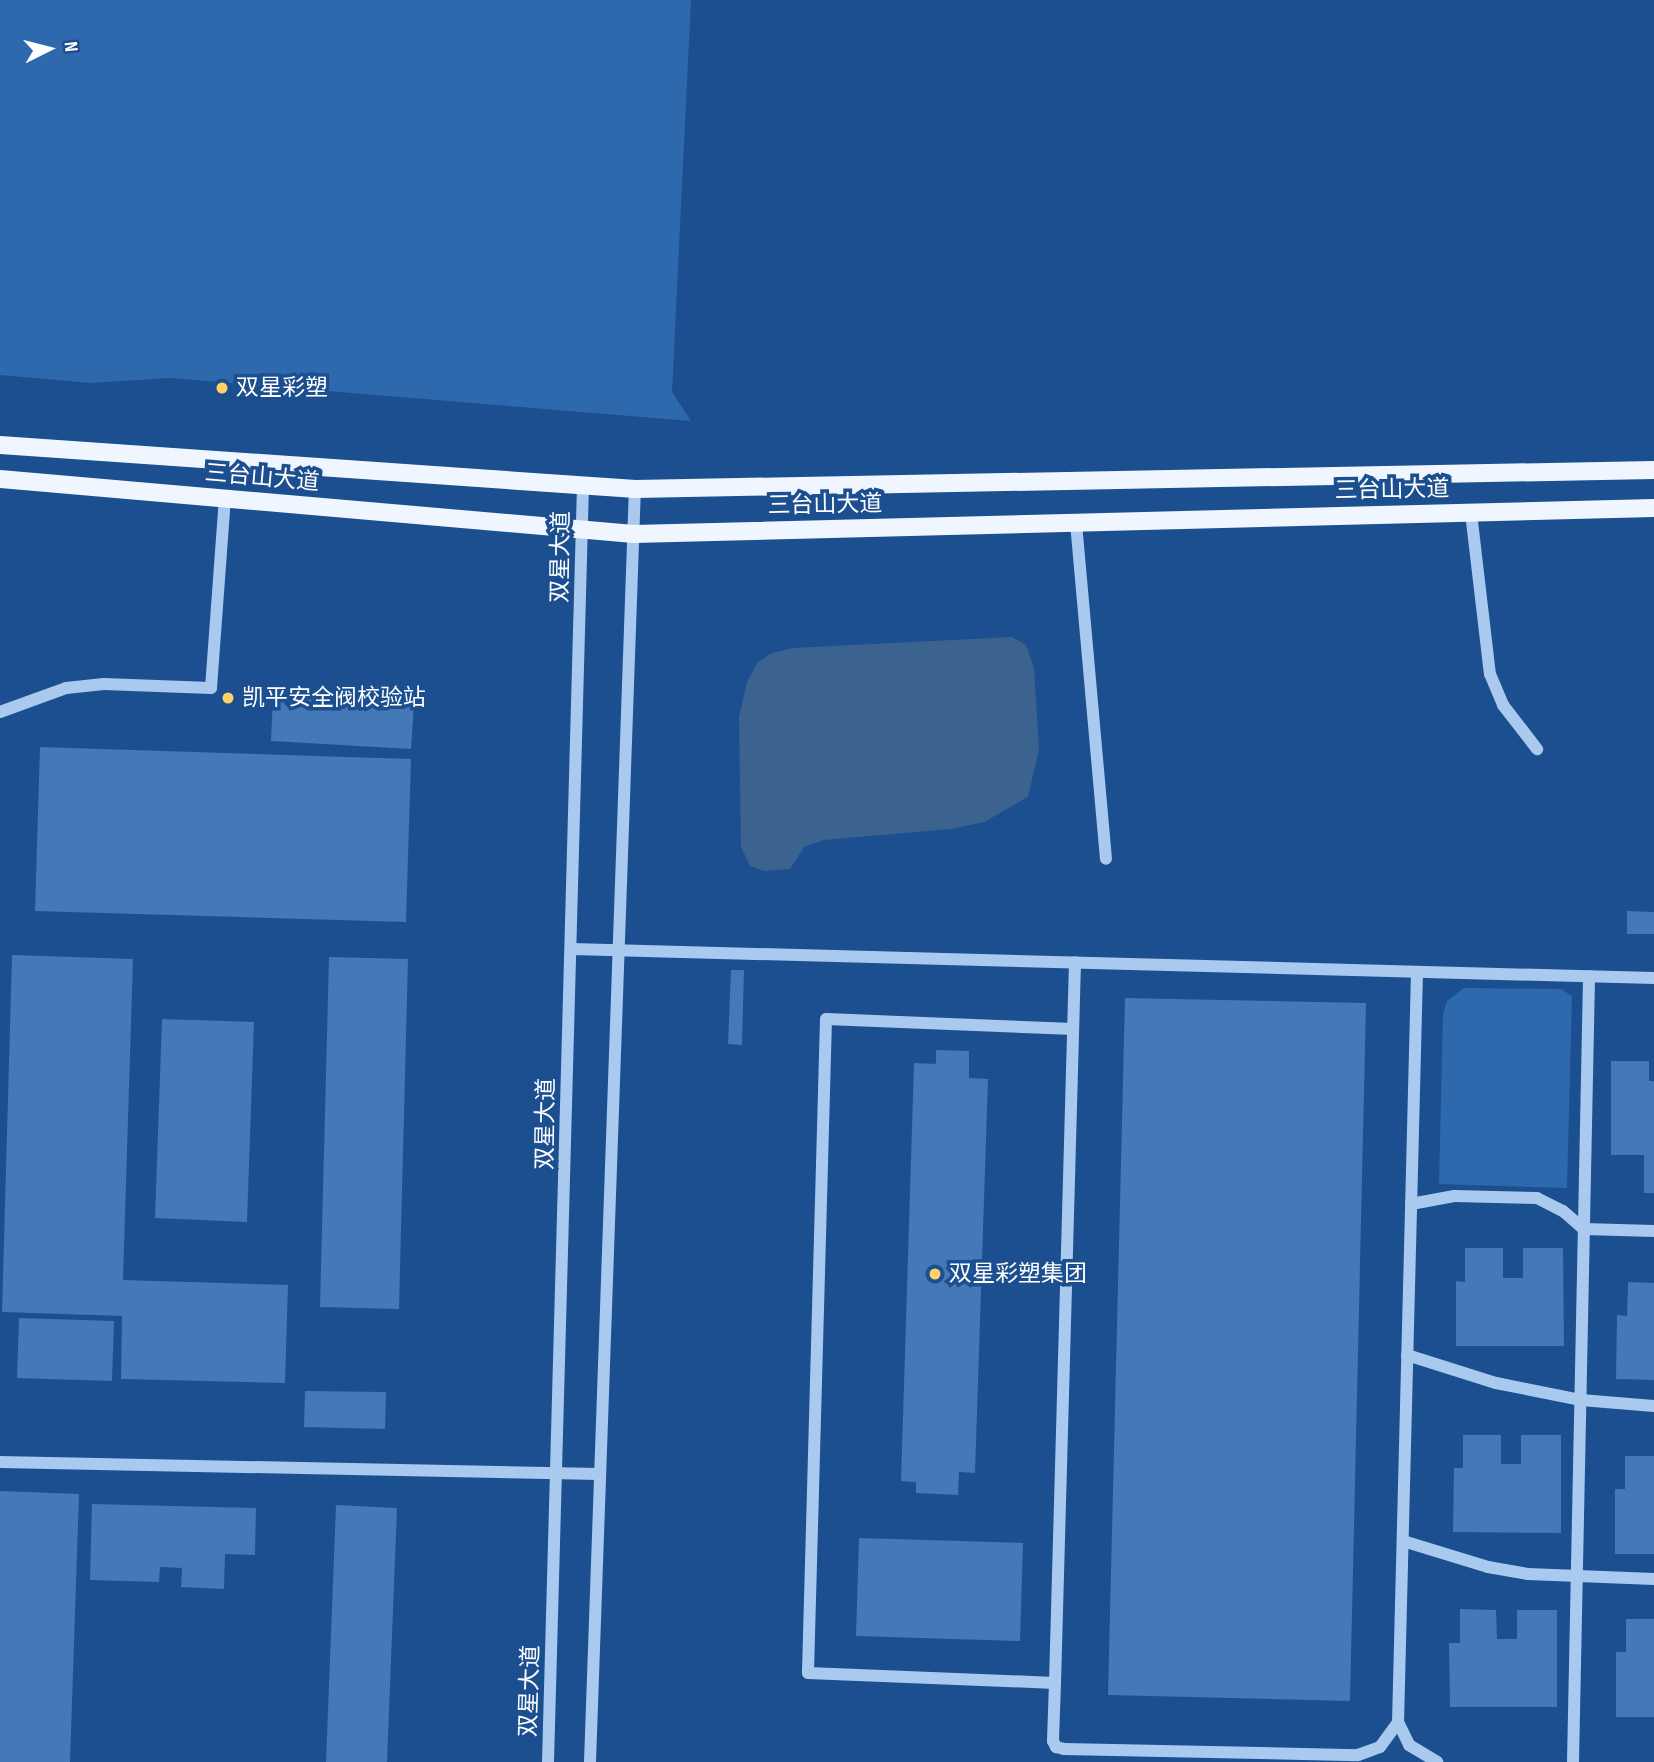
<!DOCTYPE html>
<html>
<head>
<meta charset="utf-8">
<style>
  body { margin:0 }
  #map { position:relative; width:1654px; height:1762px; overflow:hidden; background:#1b4f8f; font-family:"Sofia Sans Condensed","Noto Sans SC",sans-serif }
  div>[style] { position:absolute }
  .green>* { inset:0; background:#2e69ad }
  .water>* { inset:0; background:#3c6290 }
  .building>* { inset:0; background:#4478b7 }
  .minor>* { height:12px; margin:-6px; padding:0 6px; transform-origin:6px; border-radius:6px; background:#a9c9ee }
  .major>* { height:18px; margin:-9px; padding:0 9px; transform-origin:9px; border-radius:9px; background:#f0f6ff }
  .dots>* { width:19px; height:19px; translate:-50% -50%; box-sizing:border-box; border:4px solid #1b4f8f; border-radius:50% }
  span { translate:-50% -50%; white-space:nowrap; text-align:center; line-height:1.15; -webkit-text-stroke:7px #1b4f8f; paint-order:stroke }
  .poi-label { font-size:23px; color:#fff }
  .left { translate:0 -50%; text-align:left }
  .street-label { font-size:23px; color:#fff }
  .north { position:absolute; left:14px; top:14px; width:70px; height:70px; -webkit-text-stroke:5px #1b4f8f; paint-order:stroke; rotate:84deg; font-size:19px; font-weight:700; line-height:28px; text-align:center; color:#fff }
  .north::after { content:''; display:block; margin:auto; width:24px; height:32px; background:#fff; clip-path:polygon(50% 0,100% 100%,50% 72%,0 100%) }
</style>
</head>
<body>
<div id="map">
  <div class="green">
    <i style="clip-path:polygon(0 0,691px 0,672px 392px,691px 421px,169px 378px,90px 383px,0 375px)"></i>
    <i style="clip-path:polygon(1464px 988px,1561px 989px,1572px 996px,1567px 1188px,1439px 1184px,1443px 1014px,1447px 1001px)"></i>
  </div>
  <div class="water">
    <i style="clip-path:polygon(1012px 637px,1026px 645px,1034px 668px,1039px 749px,1028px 797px,984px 822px,951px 829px,824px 840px,804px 847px,790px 869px,764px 871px,750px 866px,741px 847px,739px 717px,747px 682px,758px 662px,772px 653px,793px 648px)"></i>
  </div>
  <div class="building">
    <i style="clip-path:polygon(273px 696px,414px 704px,411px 749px,271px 741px)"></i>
    <i style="clip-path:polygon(40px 747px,411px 759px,406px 922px,35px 911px)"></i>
    <i style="clip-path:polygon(1627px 911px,1654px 912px,1654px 934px,1627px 934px)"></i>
    <i style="clip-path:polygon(12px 955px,133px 959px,123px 1280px,288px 1285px,285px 1383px,121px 1379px,122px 1316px,2px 1312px)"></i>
    <i style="clip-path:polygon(329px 957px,408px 959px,399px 1309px,320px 1307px)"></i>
    <i style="clip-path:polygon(731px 970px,744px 970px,742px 1045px,728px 1044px)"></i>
    <i style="clip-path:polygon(1125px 998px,1366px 1003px,1350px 1701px,1108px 1695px)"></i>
    <i style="clip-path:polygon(162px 1019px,254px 1022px,247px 1222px,155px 1218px)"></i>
    <i style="clip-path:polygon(936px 1050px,969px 1051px,969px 1078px,988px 1079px,975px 1473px,959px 1472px,958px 1495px,916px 1493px,916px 1482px,901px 1481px,914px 1063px,936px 1064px)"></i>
    <i style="clip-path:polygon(1611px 1061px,1649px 1061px,1649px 1081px,1654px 1081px,1654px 1193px,1644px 1193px,1644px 1155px,1611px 1155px)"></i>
    <i style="clip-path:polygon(1465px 1248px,1503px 1248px,1503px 1278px,1523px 1278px,1523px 1248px,1563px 1248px,1564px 1346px,1456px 1346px,1456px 1281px,1465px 1282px)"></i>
    <i style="clip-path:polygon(1628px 1282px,1654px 1283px,1654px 1380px,1616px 1379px,1617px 1315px,1627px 1316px)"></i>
    <i style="clip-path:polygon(19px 1318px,114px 1321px,112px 1381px,17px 1378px)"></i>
    <i style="clip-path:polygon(305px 1391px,386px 1392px,385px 1429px,304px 1427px)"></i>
    <i style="clip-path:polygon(1463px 1435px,1501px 1435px,1501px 1464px,1521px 1464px,1521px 1435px,1561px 1435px,1561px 1533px,1453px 1532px,1454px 1468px,1463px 1468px)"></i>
    <i style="clip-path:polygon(1625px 1456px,1654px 1456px,1654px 1554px,1615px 1554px,1615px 1489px,1625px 1489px)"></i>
    <i style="clip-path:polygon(0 1491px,79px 1494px,70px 1762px,0 1762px)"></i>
    <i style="clip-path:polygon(92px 1504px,256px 1508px,255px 1555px,225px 1554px,224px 1589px,181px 1587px,182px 1568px,160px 1567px,159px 1582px,90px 1580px)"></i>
    <i style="clip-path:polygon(336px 1505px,397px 1508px,387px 1762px,326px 1762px)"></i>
    <i style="clip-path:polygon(859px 1538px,1023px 1543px,1020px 1641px,856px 1636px)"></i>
    <i style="clip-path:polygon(1460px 1609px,1496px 1610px,1497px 1639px,1517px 1639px,1517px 1610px,1557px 1610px,1557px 1707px,1450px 1707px,1449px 1643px,1460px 1643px)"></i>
    <i style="clip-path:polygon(1626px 1619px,1654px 1619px,1654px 1717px,1616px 1717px,1616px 1652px,1626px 1652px)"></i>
  </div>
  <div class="minor">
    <i style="left:1471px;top:513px;width:162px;rotate:83.3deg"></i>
    <i style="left:1490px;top:674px;width:34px;rotate:67deg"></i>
    <i style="left:1503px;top:705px;width:56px;rotate:52.3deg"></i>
    <i style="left:1076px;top:523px;width:337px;rotate:84.9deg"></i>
    <i style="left:0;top:712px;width:70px;rotate:-20deg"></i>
    <i style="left:66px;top:688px;width:38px;rotate:-6deg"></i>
    <i style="left:104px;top:684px;width:107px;rotate:2.1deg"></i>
    <i style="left:211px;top:688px;width:190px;rotate:-85.8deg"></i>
    <i style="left:572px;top:949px;width:1082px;rotate:1.54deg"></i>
    <i style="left:1417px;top:972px;width:750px;rotate:91.45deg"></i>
    <i style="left:1398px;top:1722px;width:25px;rotate:64deg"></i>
    <i style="left:1409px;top:1745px;width:33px;rotate:31deg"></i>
    <i style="left:1073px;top:1029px;width:247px;rotate:-177.7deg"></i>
    <i style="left:826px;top:1019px;width:654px;rotate:91.58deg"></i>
    <i style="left:808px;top:1673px;width:247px;rotate:2.3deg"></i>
    <i style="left:1055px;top:1683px;width:721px;rotate:-88.41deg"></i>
    <i style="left:1411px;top:1204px;width:44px;rotate:-10.5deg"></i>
    <i style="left:1454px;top:1196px;width:83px;rotate:1.4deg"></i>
    <i style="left:1537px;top:1198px;width:29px;rotate:27deg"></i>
    <i style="left:1563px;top:1211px;width:28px;rotate:41deg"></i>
    <i style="left:1584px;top:1229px;width:70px;rotate:1.6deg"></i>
    <i style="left:1407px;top:1355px;width:93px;rotate:17.5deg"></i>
    <i style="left:1496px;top:1383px;width:87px;rotate:11.3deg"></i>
    <i style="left:1581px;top:1400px;width:73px;rotate:4.7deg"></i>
    <i style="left:0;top:1462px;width:600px;rotate:1.15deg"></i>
    <i style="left:1403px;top:1541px;width:89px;rotate:17deg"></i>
    <i style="left:1488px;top:1567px;width:41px;rotate:9.9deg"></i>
    <i style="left:1528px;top:1574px;width:126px;rotate:2.3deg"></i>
    <i style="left:1055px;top:1683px;width:58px;rotate:92deg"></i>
    <i style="left:1053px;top:1741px;width:7px;rotate:63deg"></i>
    <i style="left:1056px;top:1747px;width:8px;rotate:14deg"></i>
    <i style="left:1064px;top:1749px;width:294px;rotate:1.2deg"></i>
    <i style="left:1358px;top:1755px;width:23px;rotate:-20deg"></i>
    <i style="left:1380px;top:1747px;width:31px;rotate:-54deg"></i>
    <i style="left:548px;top:1762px;width:1275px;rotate:-88.43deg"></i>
    <i style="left:590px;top:1762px;width:1274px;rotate:-87.98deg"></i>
    <i style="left:1573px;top:1762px;width:786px;rotate:-88.83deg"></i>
  </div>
  <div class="major">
    <i style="left:0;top:445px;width:637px;rotate:3.96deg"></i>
    <i style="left:635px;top:489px;width:1019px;rotate:-1.07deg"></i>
    <i style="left:0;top:479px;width:636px;rotate:4.96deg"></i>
    <i style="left:634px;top:534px;width:1020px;rotate:-1.46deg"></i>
  </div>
  <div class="dots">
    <i style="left:222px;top:388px;background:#ffd166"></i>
    <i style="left:228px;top:698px;background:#ffd166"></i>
    <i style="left:935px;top:1274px;background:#ffd166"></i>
  </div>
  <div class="poi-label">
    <span class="left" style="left:236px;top:388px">双星彩塑</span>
    <span class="left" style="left:242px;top:698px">凯平安全阀校验站</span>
    <span class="left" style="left:949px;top:1274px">双星彩塑集团</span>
  </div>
  <div class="street-label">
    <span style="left:262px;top:478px;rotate:5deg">三台山大道</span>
    <span style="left:1392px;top:490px;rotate:-1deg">三台山大道</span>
    <span style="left:825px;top:505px;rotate:-1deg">三台山大道</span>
    <span style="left:561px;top:557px;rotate:-89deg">双星大道</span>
    <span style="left:546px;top:1124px;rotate:-89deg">双星大道</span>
    <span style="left:530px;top:1691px;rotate:-88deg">双星大道</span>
  </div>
  <div class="north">N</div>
</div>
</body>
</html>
